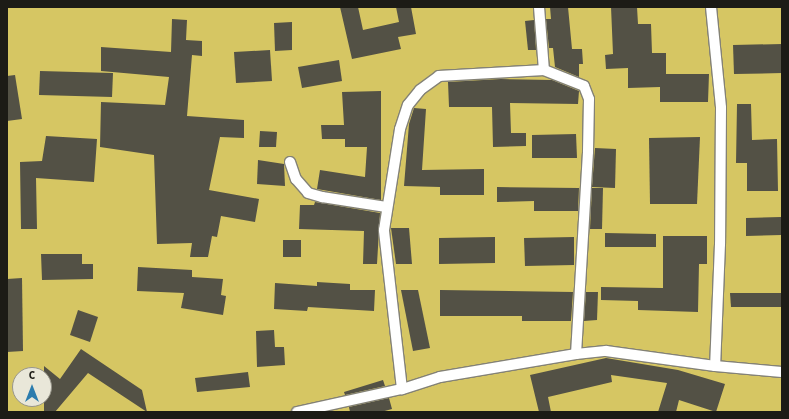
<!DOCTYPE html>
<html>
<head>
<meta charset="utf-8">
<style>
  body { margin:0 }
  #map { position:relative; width:789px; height:419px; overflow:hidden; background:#e9e7d9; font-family:"Source Sans 3",sans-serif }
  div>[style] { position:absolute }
  .green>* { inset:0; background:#d6c663 }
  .building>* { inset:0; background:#535145 }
  .roads { filter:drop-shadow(1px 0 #848276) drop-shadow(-1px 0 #848276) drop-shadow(0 1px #848276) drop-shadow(0 -1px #848276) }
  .lane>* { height:10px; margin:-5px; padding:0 5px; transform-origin:5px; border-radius:5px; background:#fff }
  span { translate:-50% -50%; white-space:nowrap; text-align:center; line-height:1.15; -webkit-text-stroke:4px #e9e7d9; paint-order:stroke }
  .frame { position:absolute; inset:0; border:8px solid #1c1b16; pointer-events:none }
  .north { position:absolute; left:12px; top:367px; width:40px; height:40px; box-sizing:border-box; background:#e9e7d9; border:1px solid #97958b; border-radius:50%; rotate:0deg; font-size:11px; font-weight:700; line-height:16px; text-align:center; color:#1c1b16 }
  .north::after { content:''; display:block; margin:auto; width:14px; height:18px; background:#2c7cad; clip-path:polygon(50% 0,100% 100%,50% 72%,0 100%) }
</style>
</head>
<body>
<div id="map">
  <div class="green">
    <i style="clip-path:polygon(evenodd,7px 7px,782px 7px,782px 412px,7px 412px,7px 7px,20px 375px,44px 375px,44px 399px,20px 399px,20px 375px)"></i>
  </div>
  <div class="building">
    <i style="clip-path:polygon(340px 7px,358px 7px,363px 30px,399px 22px,396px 7px,411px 7px,416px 34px,398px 37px,401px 49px,352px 59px)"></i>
    <i style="clip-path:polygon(550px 7px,568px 7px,572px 49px,582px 49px,583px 64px,579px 64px,579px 77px,555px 67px,553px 48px,549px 48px,546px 19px,551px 19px)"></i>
    <i style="clip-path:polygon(611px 7px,637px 7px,638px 24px,651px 24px,652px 53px,666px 53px,666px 74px,709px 74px,708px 102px,660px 102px,660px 87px,628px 88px,628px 68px,606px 69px,605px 55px,613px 54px)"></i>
    <i style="clip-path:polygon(172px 19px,187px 20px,186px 40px,202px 41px,202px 56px,192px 55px,187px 116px,244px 120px,244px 138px,220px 137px,209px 190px,259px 199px,255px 222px,221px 216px,217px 237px,212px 236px,208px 257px,190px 257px,192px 243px,157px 244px,154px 155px,100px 147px,101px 102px,165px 105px,169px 77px,101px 71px,101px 47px,171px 52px)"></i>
    <i style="clip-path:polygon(534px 20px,536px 50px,528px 50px,525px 21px)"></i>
    <i style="clip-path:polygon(292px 22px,292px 50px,275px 51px,274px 23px)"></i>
    <i style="clip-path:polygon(782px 44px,782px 73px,734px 74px,733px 45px)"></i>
    <i style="clip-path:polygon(270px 50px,272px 81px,236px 83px,234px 52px)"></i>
    <i style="clip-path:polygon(339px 60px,342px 81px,302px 88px,298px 67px)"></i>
    <i style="clip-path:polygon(40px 71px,113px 73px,112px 97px,39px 95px)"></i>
    <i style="clip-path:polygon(15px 75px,22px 119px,7px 121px,7px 76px)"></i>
    <i style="clip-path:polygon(501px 79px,552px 80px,579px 91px,578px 104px,510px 103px,511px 133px,526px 133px,526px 146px,493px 147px,492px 107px,449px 107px,448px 82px)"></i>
    <i style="clip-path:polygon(381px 91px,381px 200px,317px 189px,320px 170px,365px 177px,367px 147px,345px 147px,345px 139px,322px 139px,321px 125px,344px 125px,342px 92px)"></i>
    <i style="clip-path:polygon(737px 104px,751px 104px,752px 140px,777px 139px,778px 191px,747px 191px,747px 163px,736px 163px)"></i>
    <i style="clip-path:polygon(414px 108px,426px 109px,422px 170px,484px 169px,484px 195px,440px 195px,440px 187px,404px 186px,409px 124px)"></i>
    <i style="clip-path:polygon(260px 131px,277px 132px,276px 147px,259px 147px)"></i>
    <i style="clip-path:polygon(576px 134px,577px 158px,532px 158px,532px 135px)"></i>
    <i style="clip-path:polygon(46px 136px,97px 139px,94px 182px,36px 178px,37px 229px,21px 229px,20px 162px,42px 161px)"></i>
    <i style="clip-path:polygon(700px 137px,697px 204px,650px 204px,649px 138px)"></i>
    <i style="clip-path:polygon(595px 148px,616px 149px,615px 188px,592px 187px)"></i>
    <i style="clip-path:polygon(258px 160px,284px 164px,285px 186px,257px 184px)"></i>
    <i style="clip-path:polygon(497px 187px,579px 188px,578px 211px,534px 211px,534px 201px,497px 202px)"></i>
    <i style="clip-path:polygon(592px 188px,603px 188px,602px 229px,590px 229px)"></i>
    <i style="clip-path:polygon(315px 202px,380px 213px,377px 264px,363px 264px,364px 231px,299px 229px,300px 205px,314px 205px)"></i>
    <i style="clip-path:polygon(781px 217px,781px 235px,746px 236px,746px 218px)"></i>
    <i style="clip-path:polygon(391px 228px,409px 228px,412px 264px,396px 264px)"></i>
    <i style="clip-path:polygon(605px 233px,656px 234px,656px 247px,605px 247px)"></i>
    <i style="clip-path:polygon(663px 236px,707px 236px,707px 264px,699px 264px,698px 312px,638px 310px,638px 301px,601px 300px,601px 287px,663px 288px)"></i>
    <i style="clip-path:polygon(495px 237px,495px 263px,439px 264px,439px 238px)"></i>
    <i style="clip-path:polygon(574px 237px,574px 265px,525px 266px,524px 238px)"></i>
    <i style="clip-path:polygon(283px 240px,301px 240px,301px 257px,283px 257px)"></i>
    <i style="clip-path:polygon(41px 254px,82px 254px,82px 264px,93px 264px,93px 279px,42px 280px)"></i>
    <i style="clip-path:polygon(138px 267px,192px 270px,192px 277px,223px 279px,221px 295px,226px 296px,223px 315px,181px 308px,184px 293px,137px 291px)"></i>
    <i style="clip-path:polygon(22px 278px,23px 351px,7px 352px,7px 279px)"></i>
    <i style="clip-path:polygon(317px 282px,350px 284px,350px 290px,375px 290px,374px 311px,308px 307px,307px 311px,274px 309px,275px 283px,317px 286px)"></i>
    <i style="clip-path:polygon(401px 290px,418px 290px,430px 348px,413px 351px)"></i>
    <i style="clip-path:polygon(440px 290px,573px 292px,571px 321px,522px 321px,522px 316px,440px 316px)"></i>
    <i style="clip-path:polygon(586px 292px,598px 292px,597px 320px,584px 321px)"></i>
    <i style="clip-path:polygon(730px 293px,782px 293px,782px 307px,731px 307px)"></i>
    <i style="clip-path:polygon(78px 310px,98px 317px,90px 342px,70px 335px)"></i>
    <i style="clip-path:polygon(274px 330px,275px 347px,284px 347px,285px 365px,257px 367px,256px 331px)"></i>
    <i style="clip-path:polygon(81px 349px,142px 390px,147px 412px,88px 373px,55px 412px,44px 412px,44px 366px,60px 379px)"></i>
    <i style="clip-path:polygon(606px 358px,678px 370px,725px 384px,716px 412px,679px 400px,676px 412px,658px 412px,667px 383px,611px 375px,612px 382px,548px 397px,551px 412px,539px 412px,530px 375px)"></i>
    <i style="clip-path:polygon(248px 372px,250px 387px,197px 392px,195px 378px)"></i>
    <i style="clip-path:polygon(383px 380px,385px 386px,345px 395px,344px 392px)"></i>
    <i style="clip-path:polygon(389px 398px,392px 409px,381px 412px,350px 412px,349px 407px)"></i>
  </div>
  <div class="roads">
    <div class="lane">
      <i style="left:539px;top:7px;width:63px;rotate:85.5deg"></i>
      <i style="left:711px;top:7px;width:101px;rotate:84.3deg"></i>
      <i style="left:721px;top:108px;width:136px;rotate:90.4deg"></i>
      <i style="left:720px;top:244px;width:122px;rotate:92.3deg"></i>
      <i style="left:544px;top:70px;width:43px;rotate:21.8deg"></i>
      <i style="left:584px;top:86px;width:14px;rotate:69deg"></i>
      <i style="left:589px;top:99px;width:53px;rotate:91.1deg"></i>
      <i style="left:588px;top:152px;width:202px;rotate:93.4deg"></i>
      <i style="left:576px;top:354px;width:138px;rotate:170.4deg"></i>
      <i style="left:440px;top:377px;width:40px;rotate:162deg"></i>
      <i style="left:402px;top:389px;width:160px;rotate:-96.5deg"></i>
      <i style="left:384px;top:230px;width:102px;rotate:-81deg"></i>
      <i style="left:400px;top:129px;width:25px;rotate:-72deg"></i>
      <i style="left:408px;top:105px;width:19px;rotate:-51deg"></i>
      <i style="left:420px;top:90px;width:24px;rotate:-36deg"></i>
      <i style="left:439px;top:76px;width:105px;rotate:-3.3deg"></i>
      <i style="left:290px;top:162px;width:18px;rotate:71deg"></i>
      <i style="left:296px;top:179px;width:18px;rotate:49deg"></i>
      <i style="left:308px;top:193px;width:15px;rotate:16deg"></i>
      <i style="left:322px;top:197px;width:65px;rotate:8.9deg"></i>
      <i style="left:576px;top:354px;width:30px;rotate:-6deg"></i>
      <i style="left:606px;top:351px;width:110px;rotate:7.8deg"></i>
      <i style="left:715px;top:366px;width:67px;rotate:5.1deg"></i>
      <i style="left:297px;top:412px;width:107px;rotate:-12.4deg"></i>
    </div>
  </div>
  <div class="frame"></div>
  <div class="north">С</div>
</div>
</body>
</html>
